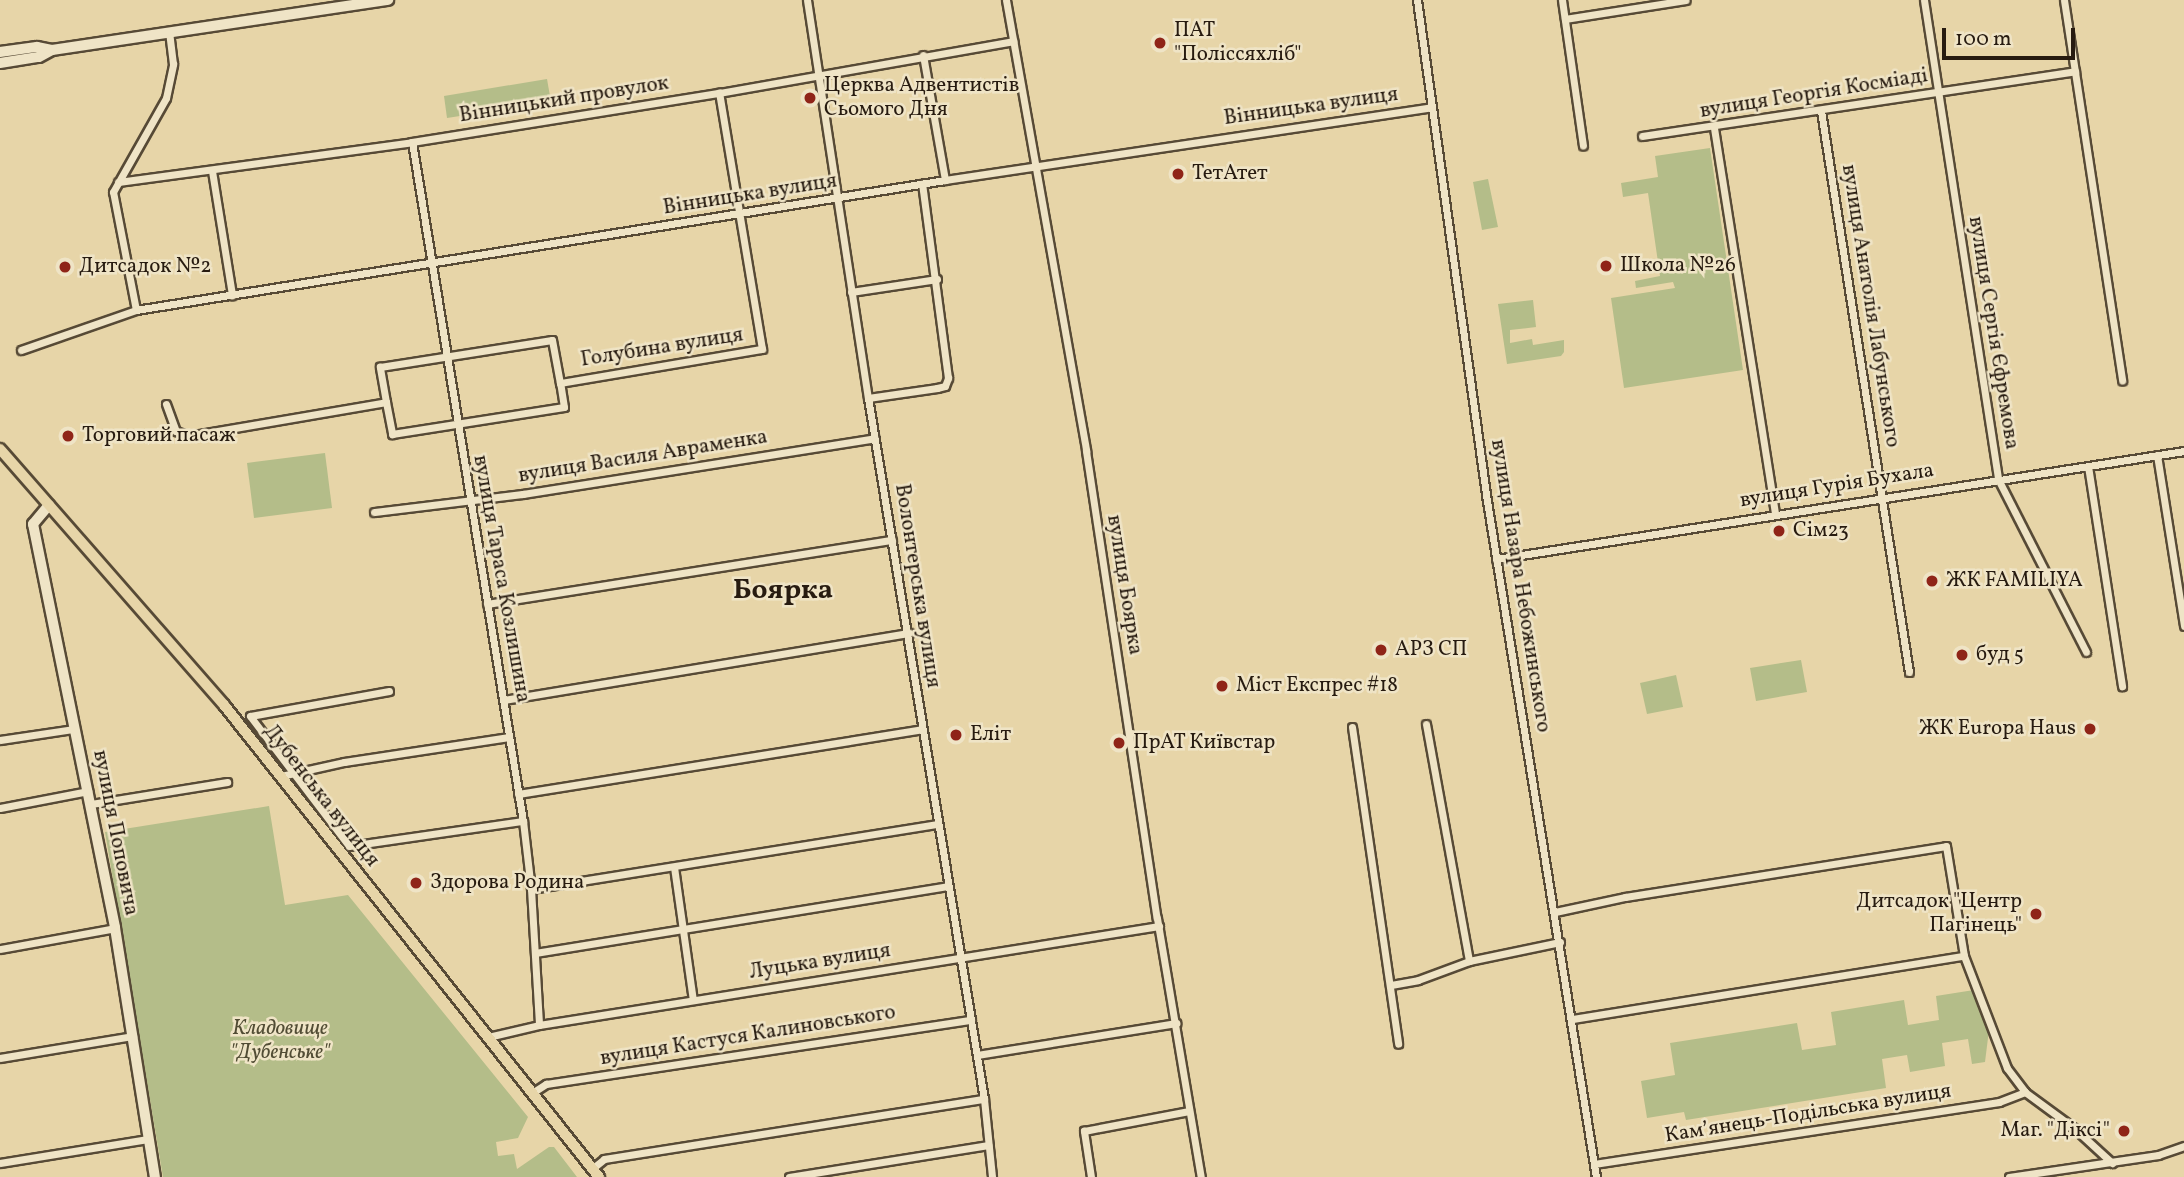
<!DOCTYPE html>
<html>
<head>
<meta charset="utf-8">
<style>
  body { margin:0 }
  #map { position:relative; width:2184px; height:1177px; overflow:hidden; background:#e7d5a8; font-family:Vollkorn,serif }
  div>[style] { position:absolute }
  .green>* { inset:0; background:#b4bd89 }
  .roads { filter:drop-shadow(2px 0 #574a36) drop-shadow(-2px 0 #574a36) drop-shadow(0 2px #574a36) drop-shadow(0 -2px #574a36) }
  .street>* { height:7px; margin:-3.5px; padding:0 3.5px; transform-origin:3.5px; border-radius:3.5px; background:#efe4c6 }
  .secondary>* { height:10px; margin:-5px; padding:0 5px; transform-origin:5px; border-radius:5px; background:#efe4c6 }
  .primary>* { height:10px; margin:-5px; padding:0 5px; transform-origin:5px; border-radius:5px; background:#e7d5a8 }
  .dots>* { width:19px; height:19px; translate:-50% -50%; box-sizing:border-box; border:4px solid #efe4c6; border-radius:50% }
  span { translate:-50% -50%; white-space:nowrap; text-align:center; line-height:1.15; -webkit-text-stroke:5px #efe4c6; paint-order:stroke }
  .poi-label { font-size:21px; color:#271b10 }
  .left { translate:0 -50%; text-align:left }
  .right { translate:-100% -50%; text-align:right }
  .street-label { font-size:21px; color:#271b10 }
  .park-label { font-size:21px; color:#514c34; font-style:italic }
  .district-label { font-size:28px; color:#271b10; font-weight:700 }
  .scale { position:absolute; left:1942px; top:28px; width:133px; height:32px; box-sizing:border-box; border:4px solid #271b10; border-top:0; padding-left:9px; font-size:21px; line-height:24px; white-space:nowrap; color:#271b10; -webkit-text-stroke:5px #efe4c6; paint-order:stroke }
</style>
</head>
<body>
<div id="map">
  <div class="green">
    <i style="clip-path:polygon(547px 79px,551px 102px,447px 118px,444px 96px)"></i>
    <i style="clip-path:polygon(1710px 148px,1743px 370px,1624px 388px,1611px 298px,1675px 288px,1673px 282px,1636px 288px,1635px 281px,1660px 276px,1648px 193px,1623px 197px,1621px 183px,1658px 177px,1655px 156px)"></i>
    <i style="clip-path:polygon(1488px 179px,1498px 227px,1482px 230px,1473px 182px)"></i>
    <i style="clip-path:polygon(1533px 300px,1536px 327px,1510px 330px,1510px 343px,1532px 339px,1533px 345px,1564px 340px,1564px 352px,1561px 356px,1507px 364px,1498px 304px)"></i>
    <i style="clip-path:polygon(325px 453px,332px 508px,254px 518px,247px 463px)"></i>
    <i style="clip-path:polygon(1801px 660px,1807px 692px,1756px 701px,1750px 668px)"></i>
    <i style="clip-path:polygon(1676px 675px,1683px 707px,1647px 714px,1640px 683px)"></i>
    <i style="clip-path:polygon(269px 806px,285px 905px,348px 895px,528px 1117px,518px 1138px,496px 1142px,498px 1156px,514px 1154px,517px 1169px,549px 1147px,554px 1147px,577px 1177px,163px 1177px,105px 832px)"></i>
    <i style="clip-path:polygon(1974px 990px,1989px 1030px,1985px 1062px,1972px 1064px,1968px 1039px,1942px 1043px,1945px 1066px,1910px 1072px,1907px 1055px,1882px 1059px,1886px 1088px,1686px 1120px,1684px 1112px,1647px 1118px,1641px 1081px,1675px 1075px,1670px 1043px,1797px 1023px,1802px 1050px,1836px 1045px,1831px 1012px,1904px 1000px,1908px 1025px,1939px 1020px,1936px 996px)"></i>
  </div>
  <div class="roads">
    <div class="street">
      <i style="left:807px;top:0;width:403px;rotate:81.3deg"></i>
      <i style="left:868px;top:398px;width:711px;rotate:80.6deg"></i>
      <i style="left:984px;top:1099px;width:78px;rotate:84.1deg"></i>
      <i style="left:1006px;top:0;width:458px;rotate:79.9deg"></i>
      <i style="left:1086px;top:451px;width:472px;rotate:81.4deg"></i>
      <i style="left:1157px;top:918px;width:263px;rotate:80.4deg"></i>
      <i style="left:1417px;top:0;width:506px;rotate:82.05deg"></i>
      <i style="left:1487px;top:501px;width:685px;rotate:80.84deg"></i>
      <i style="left:1562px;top:0;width:147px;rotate:81.8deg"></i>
      <i style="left:1924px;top:0;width:485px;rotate:81.2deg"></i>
      <i style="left:1998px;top:479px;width:194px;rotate:63deg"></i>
      <i style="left:2064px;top:0;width:385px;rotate:81.3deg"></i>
      <i style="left:1565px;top:19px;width:122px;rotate:-8.9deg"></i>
      <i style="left:923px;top:55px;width:127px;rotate:80deg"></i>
      <i style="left:1821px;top:111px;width:568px;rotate:81.09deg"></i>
      <i style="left:1714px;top:128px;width:391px;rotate:81deg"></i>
      <i style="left:1642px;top:136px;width:438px;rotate:-8.5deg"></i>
      <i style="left:412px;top:142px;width:688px;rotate:80.72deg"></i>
      <i style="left:523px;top:821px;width:68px;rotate:83.3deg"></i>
      <i style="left:531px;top:889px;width:136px;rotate:86.6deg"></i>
      <i style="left:212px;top:171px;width:126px;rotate:80.8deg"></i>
      <i style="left:118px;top:182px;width:297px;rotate:-7.7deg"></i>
      <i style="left:412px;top:142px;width:311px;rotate:-9.1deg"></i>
      <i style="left:719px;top:93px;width:299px;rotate:-10deg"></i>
      <i style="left:851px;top:292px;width:87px;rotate:-8.6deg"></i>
      <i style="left:136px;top:310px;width:120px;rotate:-101deg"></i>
      <i style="left:113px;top:192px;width:108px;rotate:-60.6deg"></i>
      <i style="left:166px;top:98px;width:35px;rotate:-78deg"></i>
      <i style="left:173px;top:64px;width:31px;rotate:-97deg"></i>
      <i style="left:21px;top:350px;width:122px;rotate:-19.2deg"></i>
      <i style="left:136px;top:310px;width:819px;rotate:-9.13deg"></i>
      <i style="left:945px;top:180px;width:492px;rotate:-8.5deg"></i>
      <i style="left:868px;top:398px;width:70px;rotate:-8.2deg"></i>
      <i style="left:937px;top:388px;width:8px;rotate:-14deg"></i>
      <i style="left:945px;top:386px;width:9px;rotate:-69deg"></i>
      <i style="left:948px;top:378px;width:196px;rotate:-97.6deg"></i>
      <i style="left:386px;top:402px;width:36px;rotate:-100deg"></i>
      <i style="left:380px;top:367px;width:174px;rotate:-8.9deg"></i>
      <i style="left:552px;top:340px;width:44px;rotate:79.5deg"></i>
      <i style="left:166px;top:404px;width:29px;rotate:70deg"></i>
      <i style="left:176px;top:431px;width:13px;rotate:23deg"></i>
      <i style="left:188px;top:436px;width:201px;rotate:-9.7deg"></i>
      <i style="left:386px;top:402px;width:33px;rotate:79deg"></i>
      <i style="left:392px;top:434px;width:174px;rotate:-8.9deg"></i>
      <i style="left:564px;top:407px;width:24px;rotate:-99deg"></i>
      <i style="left:560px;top:383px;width:205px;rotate:-9.6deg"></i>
      <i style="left:762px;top:349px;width:260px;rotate:-99.5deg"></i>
      <i style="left:2157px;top:455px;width:173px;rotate:81deg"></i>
      <i style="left:2088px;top:466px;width:223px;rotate:81.2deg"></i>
      <i style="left:374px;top:512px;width:150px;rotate:-6.9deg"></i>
      <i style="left:523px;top:494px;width:356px;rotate:-9deg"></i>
      <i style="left:1496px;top:559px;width:696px;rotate:-8.92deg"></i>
      <i style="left:487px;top:604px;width:410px;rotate:-9deg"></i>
      <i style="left:389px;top:691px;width:141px;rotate:169.8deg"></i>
      <i style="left:250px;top:716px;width:163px;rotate:52.7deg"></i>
      <i style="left:349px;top:846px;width:176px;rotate:-8.2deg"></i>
      <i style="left:504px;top:700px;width:411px;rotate:-9.4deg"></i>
      <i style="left:1426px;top:724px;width:241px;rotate:79.7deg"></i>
      <i style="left:1352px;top:727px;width:320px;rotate:81.7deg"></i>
      <i style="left:0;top:740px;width:75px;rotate:-8.5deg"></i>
      <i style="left:281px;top:776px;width:65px;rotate:-12.5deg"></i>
      <i style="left:344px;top:762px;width:167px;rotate:-8.6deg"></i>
      <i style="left:518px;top:794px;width:409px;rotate:-9.1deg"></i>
      <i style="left:91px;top:804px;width:138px;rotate:-9.2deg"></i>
      <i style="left:0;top:808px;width:90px;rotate:-10.9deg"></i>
      <i style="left:674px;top:867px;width:134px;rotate:81.9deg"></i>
      <i style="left:531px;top:889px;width:412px;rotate:-9.1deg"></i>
      <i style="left:1555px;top:912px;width:72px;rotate:-12.1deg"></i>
      <i style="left:1625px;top:897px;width:325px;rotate:-9deg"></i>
      <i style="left:1946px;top:846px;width:111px;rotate:80.7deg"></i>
      <i style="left:1964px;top:956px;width:120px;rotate:69deg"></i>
      <i style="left:2007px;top:1068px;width:30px;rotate:53deg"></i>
      <i style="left:2025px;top:1092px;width:61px;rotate:36.3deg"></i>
      <i style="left:2074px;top:1128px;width:52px;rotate:42.6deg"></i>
      <i style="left:0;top:949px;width:117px;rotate:-10.3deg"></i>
      <i style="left:535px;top:953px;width:418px;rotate:-9.2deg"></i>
      <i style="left:1391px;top:985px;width:27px;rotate:-10deg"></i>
      <i style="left:1418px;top:980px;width:54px;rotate:-20.4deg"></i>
      <i style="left:1469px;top:961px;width:93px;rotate:-11.8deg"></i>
      <i style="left:1573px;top:1019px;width:396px;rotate:-9.2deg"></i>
      <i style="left:488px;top:1037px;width:52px;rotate:-13.2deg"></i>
      <i style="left:539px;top:1025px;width:628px;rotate:-9.07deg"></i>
      <i style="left:977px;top:1055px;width:202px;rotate:-9.1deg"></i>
      <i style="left:0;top:1058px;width:135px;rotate:-9.4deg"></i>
      <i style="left:532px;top:1093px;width:17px;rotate:-33deg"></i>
      <i style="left:546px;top:1084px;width:430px;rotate:-8.6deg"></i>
      <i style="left:0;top:1163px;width:151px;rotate:-9.2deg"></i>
      <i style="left:1594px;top:1164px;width:410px;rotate:-8.7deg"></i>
      <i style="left:1999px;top:1102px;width:28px;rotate:-21deg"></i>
      <i style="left:593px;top:1168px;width:14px;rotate:-39deg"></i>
      <i style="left:604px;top:1159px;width:385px;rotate:-9deg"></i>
      <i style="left:789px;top:1177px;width:202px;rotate:-9.1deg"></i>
      <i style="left:1091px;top:1177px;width:47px;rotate:-98.7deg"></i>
      <i style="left:1084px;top:1131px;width:107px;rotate:-10.8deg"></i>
      <i style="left:2009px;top:1177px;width:151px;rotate:-8.4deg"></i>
      <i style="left:2158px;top:1155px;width:28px;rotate:-19deg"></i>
    </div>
    <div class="secondary">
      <i style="left:0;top:52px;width:37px;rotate:-8deg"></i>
      <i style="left:37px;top:47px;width:15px;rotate:11deg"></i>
      <i style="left:52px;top:50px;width:340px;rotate:-8.5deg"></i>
      <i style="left:0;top:63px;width:39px;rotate:-9deg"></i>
      <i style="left:39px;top:57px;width:15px;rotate:-28deg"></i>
      <i style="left:49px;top:505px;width:25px;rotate:130deg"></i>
      <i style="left:33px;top:524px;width:412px;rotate:78.5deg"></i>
      <i style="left:115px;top:928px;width:252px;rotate:80.9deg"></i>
    </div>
    <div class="primary">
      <i style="left:0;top:449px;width:340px;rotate:48.8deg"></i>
      <i style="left:224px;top:705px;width:603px;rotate:51.53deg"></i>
    </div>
  </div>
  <div class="dots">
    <i style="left:1160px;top:43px;background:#8f2418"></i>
    <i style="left:810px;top:98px;background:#8f2418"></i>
    <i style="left:1178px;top:174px;background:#8f2418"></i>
    <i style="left:1606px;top:266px;background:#8f2418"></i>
    <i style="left:65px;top:267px;background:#8f2418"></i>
    <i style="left:68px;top:436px;background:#8f2418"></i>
    <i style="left:1779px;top:531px;background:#8f2418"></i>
    <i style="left:1932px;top:581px;background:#8f2418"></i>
    <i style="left:1381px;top:650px;background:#8f2418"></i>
    <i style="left:1962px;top:655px;background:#8f2418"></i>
    <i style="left:1222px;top:686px;background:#8f2418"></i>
    <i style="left:2090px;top:729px;background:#8f2418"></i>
    <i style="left:956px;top:735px;background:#8f2418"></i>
    <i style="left:1119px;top:743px;background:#8f2418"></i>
    <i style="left:416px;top:883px;background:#8f2418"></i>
    <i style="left:2036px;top:914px;background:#8f2418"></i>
    <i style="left:2124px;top:1131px;background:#8f2418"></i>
  </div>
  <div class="poi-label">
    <span class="left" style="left:1174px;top:43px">ПАТ<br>"Поліссяхліб"</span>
    <span class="left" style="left:824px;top:98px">Церква Адвентистів<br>Сьомого Дня</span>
    <span class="left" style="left:1192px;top:174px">ТетАтет</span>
    <span class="left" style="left:1620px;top:266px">Школа №26</span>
    <span class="left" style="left:79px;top:267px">Дитсадок №2</span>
    <span class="left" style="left:82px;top:436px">Торговий пасаж</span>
    <span class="left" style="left:1793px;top:531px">Сім23</span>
    <span class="left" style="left:1946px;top:581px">ЖК FAMILIYA</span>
    <span class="left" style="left:1395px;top:650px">АРЗ СП</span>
    <span class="left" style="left:1976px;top:655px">буд 5</span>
    <span class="left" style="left:1236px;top:686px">Міст Експрес #18</span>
    <span class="right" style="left:2076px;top:729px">ЖК Europa Haus</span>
    <span class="left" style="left:970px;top:735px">Еліт</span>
    <span class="left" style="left:1133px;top:743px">ПрАТ Київстар</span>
    <span class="left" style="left:430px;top:883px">Здорова Родина</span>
    <span class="right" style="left:2022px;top:914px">Дитсадок "Центр<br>Пагінець"</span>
    <span class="right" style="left:2110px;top:1131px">Маг. "Діксі"</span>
  </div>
  <div class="street-label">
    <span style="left:1814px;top:94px;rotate:-9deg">вулиця Георгія Косміаді</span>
    <span style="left:564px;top:100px;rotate:-9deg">Вінницький провулок</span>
    <span style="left:1311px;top:107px;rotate:-8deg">Вінницька вулиця</span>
    <span style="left:750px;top:195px;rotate:-9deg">Вінницька вулиця</span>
    <span style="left:1870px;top:306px;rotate:81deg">вулиця Анатолія Лабунського</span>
    <span style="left:1993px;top:333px;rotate:81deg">вулиця Сергія Єфремова</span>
    <span style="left:662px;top:348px;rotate:-9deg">Голубина вулиця</span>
    <span style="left:643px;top:457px;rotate:-9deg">вулиця Василя Авраменка</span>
    <span style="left:1837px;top:486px;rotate:-9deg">вулиця Гурія Бухала</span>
    <span style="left:501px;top:579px;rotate:80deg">вулиця Тараса Козлишина</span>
    <span style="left:1124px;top:585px;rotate:81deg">вулиця Боярка</span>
    <span style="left:917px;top:586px;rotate:81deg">Волонтерська вулиця</span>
    <span style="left:1520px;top:586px;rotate:81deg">вулиця Назара Небожинського</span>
    <span style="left:321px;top:796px;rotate:52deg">Дубенська вулиця</span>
    <span style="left:115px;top:833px;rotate:79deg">вулиця Поповича</span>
    <span style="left:820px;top:962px;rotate:-9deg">Луцька вулиця</span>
    <span style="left:748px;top:1036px;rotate:-9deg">вулиця Кастуся Калиновського</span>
    <span style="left:1808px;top:1114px;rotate:-9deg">Камʼянець-Подільська вулиця</span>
  </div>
  <div class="park-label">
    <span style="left:280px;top:1041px">Кладовище<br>"Дубенське"</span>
  </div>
  <div class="district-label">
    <span style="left:783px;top:591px">Боярка</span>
  </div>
  <div class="scale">100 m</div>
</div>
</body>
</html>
